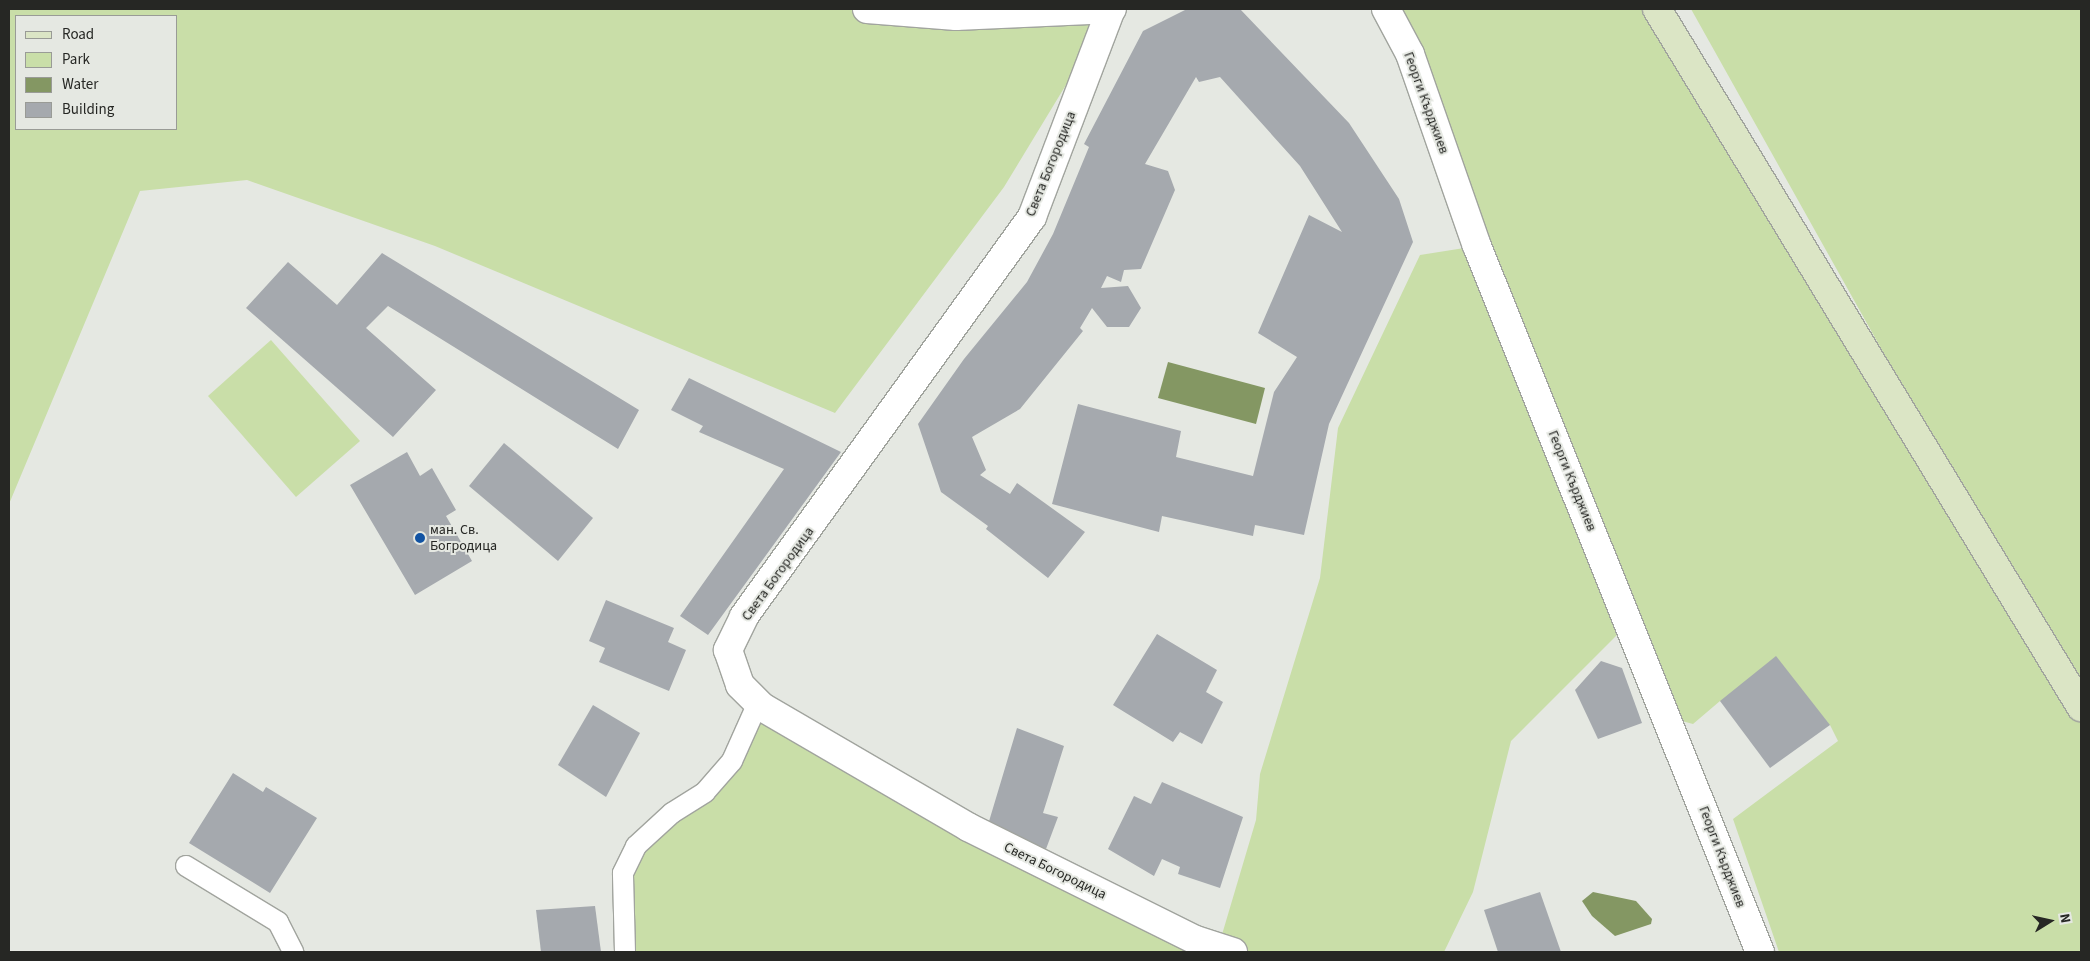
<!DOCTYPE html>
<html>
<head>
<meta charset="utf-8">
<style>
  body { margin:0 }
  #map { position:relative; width:2090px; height:961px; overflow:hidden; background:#e5e8e2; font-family:"Source Sans 3",sans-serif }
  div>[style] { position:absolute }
  .green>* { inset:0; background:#c9dea8 }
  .water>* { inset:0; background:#849763 }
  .building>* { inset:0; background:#a5a9ae }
  .roads { filter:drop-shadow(1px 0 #a1a49e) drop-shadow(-1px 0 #a1a49e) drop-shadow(0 1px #a1a49e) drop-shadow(0 -1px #a1a49e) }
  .lane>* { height:20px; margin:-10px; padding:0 10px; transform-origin:10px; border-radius:10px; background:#fff }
  .street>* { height:28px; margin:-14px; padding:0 14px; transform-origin:14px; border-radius:14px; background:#fff }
  .secondary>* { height:28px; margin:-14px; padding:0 14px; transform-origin:14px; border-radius:14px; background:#dbe5c5 }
  .dots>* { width:14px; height:14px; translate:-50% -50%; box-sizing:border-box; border:2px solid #e5e8e2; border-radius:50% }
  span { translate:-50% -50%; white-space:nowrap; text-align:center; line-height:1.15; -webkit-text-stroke:4px #e5e8e2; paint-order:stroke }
  .street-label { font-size:14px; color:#262724 }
  .poi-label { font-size:14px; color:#262724 }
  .left { translate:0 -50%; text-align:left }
  .frame { position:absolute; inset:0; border:10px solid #262724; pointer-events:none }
  .legend { position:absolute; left:15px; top:15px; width:162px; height:115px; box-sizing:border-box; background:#e5e8e2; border:1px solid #999b96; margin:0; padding:6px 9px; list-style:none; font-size:15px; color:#262724 }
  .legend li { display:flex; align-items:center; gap:10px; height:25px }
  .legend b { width:25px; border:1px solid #999b96 }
  .north { position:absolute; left:2025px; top:896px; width:50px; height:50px; -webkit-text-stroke:4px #e5e8e2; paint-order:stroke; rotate:80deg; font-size:14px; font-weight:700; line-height:20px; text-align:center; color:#262724 }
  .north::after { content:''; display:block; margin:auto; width:18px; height:22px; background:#262724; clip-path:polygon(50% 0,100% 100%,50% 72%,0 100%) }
</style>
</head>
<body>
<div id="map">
  <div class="green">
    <i style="clip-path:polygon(evenodd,9px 9px,1112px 9px,1004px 187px,835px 413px,435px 246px,247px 180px,140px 191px,9px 504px,9px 9px,16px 16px,176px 16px,176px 129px,16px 129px,16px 16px)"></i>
    <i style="clip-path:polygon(1386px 9px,1675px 9px,1688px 59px,2075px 695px,1691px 9px,2081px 9px,2081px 952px,1779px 952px,1733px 819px,1838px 741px,1830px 725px,1720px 701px,1693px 724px,1667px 717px,1629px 623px,1511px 741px,1473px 892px,1444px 952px,1233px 952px,1218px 948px,1256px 820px,1260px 774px,1320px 578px,1338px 428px,1420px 255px,1477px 246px)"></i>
    <i style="clip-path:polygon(271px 340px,360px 441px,296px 497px,208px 396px)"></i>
    <i style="clip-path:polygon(758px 703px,1193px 952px,625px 952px,623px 922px,636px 846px,705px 792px)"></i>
  </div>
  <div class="water">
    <i style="clip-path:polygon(1168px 362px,1265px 388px,1256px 424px,1158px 398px)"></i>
    <i style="clip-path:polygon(1593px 892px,1636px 901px,1652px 919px,1651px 924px,1615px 936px,1592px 916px,1582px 901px)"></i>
  </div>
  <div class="building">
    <i style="clip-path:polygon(1187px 9px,1240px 9px,1349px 123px,1399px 199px,1413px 242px,1329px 424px,1304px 535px,1255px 525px,1253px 536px,1162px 516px,1159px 532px,1052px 504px,1078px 404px,1181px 431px,1176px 457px,1253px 476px,1274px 392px,1297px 357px,1258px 333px,1309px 215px,1342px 232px,1300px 166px,1220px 77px,1199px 82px,1196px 77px,1145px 164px,1168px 171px,1175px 190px,1141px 269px,1124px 270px,1121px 282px,1107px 276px,1101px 288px,1128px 286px,1141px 308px,1129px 327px,1107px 327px,1092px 308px,1080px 328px,1083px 331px,1020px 409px,972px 437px,986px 470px,980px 475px,1010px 494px,1017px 483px,1085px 532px,1048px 578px,986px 529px,988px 526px,941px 492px,918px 424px,964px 359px,1027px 282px,1053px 234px,1089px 147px,1084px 144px,1143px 31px)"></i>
    <i style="clip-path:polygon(382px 253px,639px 410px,618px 449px,388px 306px,366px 328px,436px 390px,393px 437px,246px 308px,288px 262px,337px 305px)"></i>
    <i style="clip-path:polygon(689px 378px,841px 452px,708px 635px,680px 616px,784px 469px,699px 432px,703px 426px,671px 410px)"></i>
    <i style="clip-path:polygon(504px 443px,593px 518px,558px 561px,469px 486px)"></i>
    <i style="clip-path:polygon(407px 452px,420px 476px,432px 468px,456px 510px,446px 516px,472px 561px,415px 595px,350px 485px)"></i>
    <i style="clip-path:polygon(606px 600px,674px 628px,668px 642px,686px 650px,669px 691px,599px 662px,605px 648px,589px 641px)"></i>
    <i style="clip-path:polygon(1157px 634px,1217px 670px,1206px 692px,1223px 702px,1202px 744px,1180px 732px,1173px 742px,1113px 705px)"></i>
    <i style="clip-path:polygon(1776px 656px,1830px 725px,1770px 768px,1720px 701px)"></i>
    <i style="clip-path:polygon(1601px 661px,1622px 668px,1642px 723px,1598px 739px,1575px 690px)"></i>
    <i style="clip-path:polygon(593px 705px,640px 733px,606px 797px,558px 765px)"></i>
    <i style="clip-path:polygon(1017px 728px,1064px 746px,1043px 813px,1058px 817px,1046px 849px,987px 828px)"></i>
    <i style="clip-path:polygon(233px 773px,263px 792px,266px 787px,317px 818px,270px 893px,189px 843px)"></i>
    <i style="clip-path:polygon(1162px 782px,1243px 817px,1220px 888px,1178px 874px,1180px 867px,1162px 859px,1154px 876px,1108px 849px,1134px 796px,1151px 804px)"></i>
    <i style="clip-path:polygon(1540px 892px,1561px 952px,1498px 952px,1484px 910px)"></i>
    <i style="clip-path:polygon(595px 906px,601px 952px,541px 952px,536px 910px)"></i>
  </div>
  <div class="roads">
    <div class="lane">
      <i style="left:186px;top:866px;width:108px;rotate:31.3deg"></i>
      <i style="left:278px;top:922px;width:34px;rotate:63deg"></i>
      <i style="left:625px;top:952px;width:79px;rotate:-91.5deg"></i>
      <i style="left:623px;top:873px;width:30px;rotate:-64deg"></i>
      <i style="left:636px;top:846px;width:49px;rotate:-42.5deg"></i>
      <i style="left:672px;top:813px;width:39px;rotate:-32deg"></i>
      <i style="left:705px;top:792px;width:41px;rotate:-48.9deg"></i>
      <i style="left:732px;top:761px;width:64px;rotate:-65.9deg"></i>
    </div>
    <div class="street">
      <i style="left:867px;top:9px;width:89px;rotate:4.5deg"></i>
      <i style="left:956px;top:16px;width:156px;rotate:-2.6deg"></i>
      <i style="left:1111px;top:9px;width:222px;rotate:110.8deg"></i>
      <i style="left:1032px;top:217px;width:493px;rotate:125.8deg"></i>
      <i style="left:744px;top:617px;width:37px;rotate:116deg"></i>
      <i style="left:728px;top:650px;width:37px;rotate:71deg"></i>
      <i style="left:740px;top:685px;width:31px;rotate:45deg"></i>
      <i style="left:762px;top:707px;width:238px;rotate:30.2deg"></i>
      <i style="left:968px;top:827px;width:254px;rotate:26.4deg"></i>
      <i style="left:1196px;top:940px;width:39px;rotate:18deg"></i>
      <i style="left:1386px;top:9px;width:51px;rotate:61.9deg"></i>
      <i style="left:1410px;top:54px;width:203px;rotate:70.8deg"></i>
      <i style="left:1477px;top:246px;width:761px;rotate:68.16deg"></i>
    </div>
    <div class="secondary">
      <i style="left:1657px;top:9px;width:817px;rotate:58.72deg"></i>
    </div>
  </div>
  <div class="dots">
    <i style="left:420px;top:538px;background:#1253a3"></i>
  </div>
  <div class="street-label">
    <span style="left:1426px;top:103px;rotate:70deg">Георги Кърджиев</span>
    <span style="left:1051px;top:164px;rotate:-68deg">Света Богородица</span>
    <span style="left:1572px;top:481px;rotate:68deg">Георги Кърджиев</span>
    <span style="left:778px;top:574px;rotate:-54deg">Света Богородица</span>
    <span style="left:1722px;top:857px;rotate:69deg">Георги Кърджиев</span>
    <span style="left:1055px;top:871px;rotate:26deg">Света Богородица</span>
  </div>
  <div class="poi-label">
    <span class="left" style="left:430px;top:538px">ман. Св.<br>Богродица</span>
  </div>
  <div class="frame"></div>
  <ul class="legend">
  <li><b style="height:6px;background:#dbe5c5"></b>Road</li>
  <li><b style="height:14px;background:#c9dea8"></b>Park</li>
  <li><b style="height:14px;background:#849763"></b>Water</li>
  <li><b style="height:14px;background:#a5a9ae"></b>Building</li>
  </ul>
  <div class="north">N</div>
</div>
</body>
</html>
